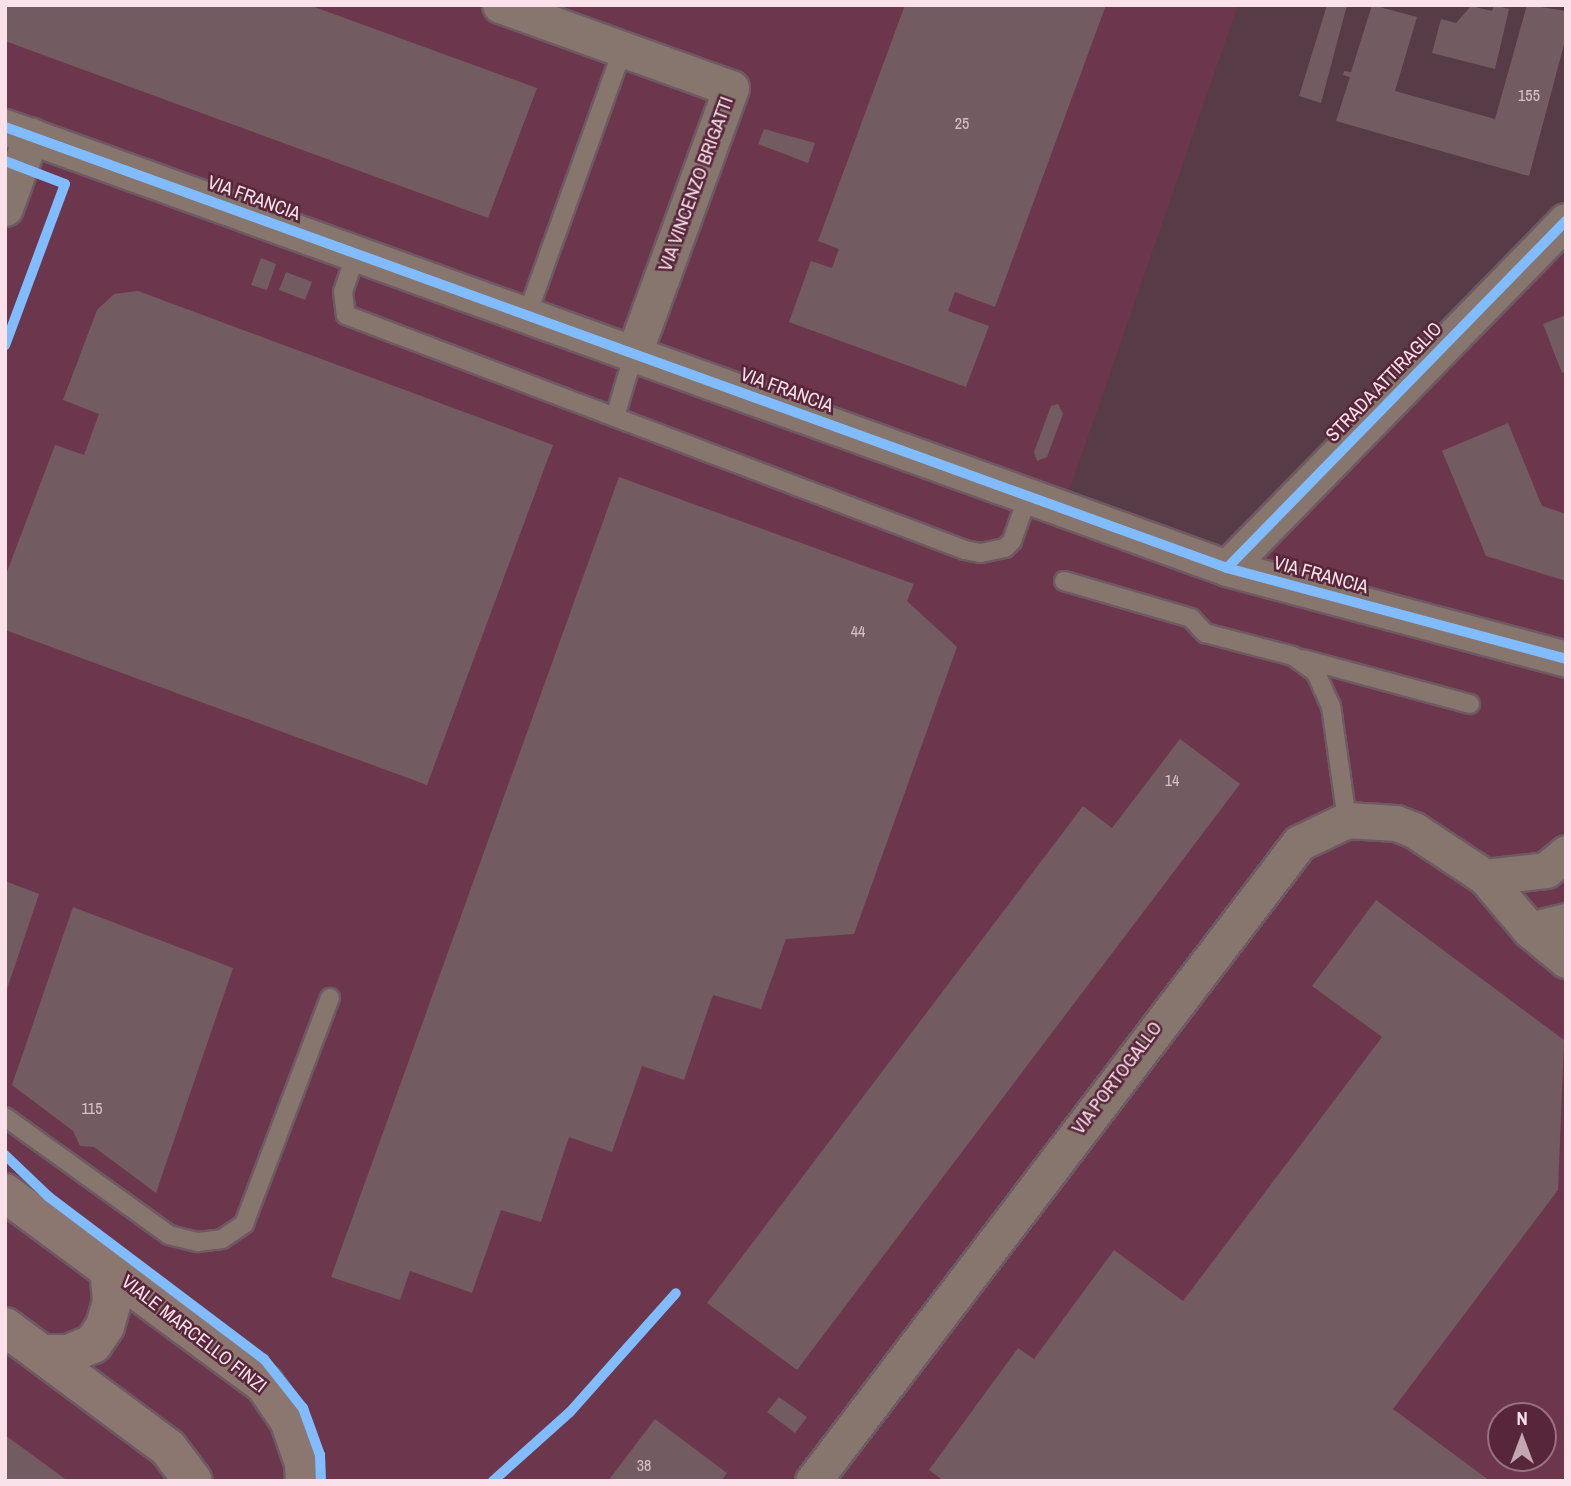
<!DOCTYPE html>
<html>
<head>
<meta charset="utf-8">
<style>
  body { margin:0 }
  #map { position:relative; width:1571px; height:1486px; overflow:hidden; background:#573c47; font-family:"Archivo Narrow",sans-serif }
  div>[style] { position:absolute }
  .built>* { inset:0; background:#6c364c }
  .building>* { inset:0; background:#735c61 }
  .roads { filter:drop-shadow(2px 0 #6f5962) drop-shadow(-2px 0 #6f5962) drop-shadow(0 2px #6f5962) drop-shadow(0 -2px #6f5962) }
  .lane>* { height:18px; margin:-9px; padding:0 9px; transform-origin:9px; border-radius:9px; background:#87766e }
  .street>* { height:35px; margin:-17.5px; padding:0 17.5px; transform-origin:17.5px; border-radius:17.5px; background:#87766e }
  .secondary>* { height:38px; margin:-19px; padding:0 19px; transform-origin:19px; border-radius:19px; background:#8c7770 }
  .cycleway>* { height:10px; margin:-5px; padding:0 5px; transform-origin:5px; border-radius:5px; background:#80bcff }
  span { translate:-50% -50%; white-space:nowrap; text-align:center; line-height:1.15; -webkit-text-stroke:5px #57263a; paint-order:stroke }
  .number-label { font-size:16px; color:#d9c0c8 }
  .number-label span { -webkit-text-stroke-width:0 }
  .street-label { font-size:19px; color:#fbe1ea }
  .frame { position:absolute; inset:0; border:7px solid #fbe1ea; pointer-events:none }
  .north { position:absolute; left:1487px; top:1402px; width:70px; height:70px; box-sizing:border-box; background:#57263a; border:2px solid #997180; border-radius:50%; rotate:0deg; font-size:19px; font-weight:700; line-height:28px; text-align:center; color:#fbe1ea }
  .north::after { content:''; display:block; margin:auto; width:24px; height:32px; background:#c2a7b1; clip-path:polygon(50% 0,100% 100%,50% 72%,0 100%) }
</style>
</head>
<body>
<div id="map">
  <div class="built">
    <i style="clip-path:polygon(evenodd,5px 5px,1238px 5px,1069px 491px,1221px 549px,1566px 204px,1566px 1481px,5px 1481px,5px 5px,1501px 1416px,1543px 1416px,1543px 1458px,1501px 1458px,1501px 1416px)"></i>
  </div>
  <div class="building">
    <i style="clip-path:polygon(5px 5px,309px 5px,537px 88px,488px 218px,5px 41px)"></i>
    <i style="clip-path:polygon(905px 5px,1106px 5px,995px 307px,955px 292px,948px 311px,989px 326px,966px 387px,789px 322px,811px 261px,832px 268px,839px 249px,818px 241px)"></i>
    <i style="clip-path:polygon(1327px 5px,1347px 5px,1321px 103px,1299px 96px)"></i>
    <i style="clip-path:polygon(1372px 5px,1417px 17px,1395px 91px,1495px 119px,1527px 5px,1566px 11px,1566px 37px,1529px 176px,1336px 121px,1350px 77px,1343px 75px,1344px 71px,1351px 72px)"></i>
    <i style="clip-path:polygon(1494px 5px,1509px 9px,1495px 69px,1432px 53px,1441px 19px,1456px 23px,1471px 6px,1492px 11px)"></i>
    <i style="clip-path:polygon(764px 129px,815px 143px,808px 163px,758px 144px)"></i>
    <i style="clip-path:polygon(261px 258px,276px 264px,267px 290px,251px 285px)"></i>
    <i style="clip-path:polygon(286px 272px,312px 282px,305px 300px,279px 290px)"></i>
    <i style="clip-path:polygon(138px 291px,553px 445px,427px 785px,5px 630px,5px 577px,55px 445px,84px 455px,99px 414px,63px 400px,97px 310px,114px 294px)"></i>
    <i style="clip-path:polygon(1566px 315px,1566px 372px,1562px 373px,1543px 324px)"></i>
    <i style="clip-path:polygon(1058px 404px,1063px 414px,1047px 457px,1037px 461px,1034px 452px,1051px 406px)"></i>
    <i style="clip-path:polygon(1508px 423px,1542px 506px,1566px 514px,1566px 581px,1486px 556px,1442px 451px)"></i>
    <i style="clip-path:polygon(619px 477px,914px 584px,907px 601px,957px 647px,854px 934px,786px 939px,761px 1009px,713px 995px,684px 1080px,642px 1066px,612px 1152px,569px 1137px,541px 1222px,501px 1210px,472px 1293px,410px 1271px,400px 1300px,331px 1277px)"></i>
    <i style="clip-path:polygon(1180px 739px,1240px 784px,797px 1370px,707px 1303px,1083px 806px,1112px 828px)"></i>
    <i style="clip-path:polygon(5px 881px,39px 894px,6px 992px,5px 992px)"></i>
    <i style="clip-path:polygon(1376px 900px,1564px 1040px,1558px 1190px,1393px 1409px,1490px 1481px,944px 1481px,929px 1470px,1018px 1348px,1034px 1359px,1114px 1250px,1183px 1301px,1382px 1037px,1312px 986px)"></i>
    <i style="clip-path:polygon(73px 907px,233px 968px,156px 1193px,94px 1147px,80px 1146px,73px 1131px,12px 1085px)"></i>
    <i style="clip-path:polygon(779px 1397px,807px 1417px,795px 1433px,767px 1412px)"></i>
    <i style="clip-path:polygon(655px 1419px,727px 1473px,721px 1481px,608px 1481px)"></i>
    <i style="clip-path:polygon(5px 1435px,68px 1481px,5px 1481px)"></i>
  </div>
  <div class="roads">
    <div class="lane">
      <i style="left:356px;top:253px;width:41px;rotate:108.4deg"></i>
      <i style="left:343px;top:292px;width:23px;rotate:83deg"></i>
      <i style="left:346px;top:315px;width:662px;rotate:20.79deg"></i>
      <i style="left:965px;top:550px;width:16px;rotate:11deg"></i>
      <i style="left:981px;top:553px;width:25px;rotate:-12deg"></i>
      <i style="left:1005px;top:548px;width:10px;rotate:-45deg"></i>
      <i style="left:1012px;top:541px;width:48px;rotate:-70.4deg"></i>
      <i style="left:527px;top:315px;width:283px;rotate:-70.2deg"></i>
      <i style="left:615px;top:417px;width:67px;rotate:-73.5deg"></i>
      <i style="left:1064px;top:581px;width:132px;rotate:16.2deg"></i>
      <i style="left:1191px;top:618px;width:21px;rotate:47deg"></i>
      <i style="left:1205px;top:633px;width:91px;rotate:14.6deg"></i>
      <i style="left:1293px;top:656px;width:29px;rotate:36deg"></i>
      <i style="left:1316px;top:673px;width:36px;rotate:66deg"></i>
      <i style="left:1331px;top:706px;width:115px;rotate:82deg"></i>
      <i style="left:1303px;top:659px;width:173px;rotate:15.1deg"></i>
      <i style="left:5px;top:1117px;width:202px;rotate:35.7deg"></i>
      <i style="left:169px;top:1235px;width:30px;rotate:14deg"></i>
      <i style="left:198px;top:1242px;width:24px;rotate:-7deg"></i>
      <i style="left:222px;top:1239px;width:27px;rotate:-34deg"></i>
      <i style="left:244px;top:1224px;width:242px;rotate:-69.2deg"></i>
    </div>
    <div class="street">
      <i style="left:500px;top:5px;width:245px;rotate:19.8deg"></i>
      <i style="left:731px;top:88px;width:282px;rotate:110.1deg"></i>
      <i style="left:5px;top:127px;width:1299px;rotate:19.84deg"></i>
      <i style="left:1227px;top:568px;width:351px;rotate:15deg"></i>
      <i style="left:5px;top:208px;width:77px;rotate:-70.1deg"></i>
      <i style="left:1227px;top:568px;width:485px;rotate:-45.7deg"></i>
      <i style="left:1485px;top:877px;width:61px;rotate:-6.5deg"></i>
      <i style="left:1546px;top:870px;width:26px;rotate:-40deg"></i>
      <i style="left:1530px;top:930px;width:37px;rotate:-14deg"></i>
      <i style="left:813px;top:1481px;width:802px;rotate:-52.7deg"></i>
      <i style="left:1299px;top:843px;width:53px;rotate:-25.6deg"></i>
      <i style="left:1347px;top:820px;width:49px;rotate:3.5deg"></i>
      <i style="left:1396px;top:823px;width:19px;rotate:21deg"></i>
      <i style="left:1414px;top:830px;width:85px;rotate:33.5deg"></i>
      <i style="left:1485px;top:877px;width:70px;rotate:49.7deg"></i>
      <i style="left:1530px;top:930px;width:47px;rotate:39.8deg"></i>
    </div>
    <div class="secondary">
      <i style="left:5px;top:1193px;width:323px;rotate:36.4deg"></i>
      <i style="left:265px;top:1385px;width:42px;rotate:55.6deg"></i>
      <i style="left:289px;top:1420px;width:46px;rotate:70.8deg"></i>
      <i style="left:304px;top:1463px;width:18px;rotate:87deg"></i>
      <i style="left:5px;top:1327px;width:203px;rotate:36.6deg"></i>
      <i style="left:168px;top:1448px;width:41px;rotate:52.9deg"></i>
      <i style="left:42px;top:1354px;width:26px"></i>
      <i style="left:68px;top:1354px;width:27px;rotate:-22deg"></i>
      <i style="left:93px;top:1344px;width:22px;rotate:-56deg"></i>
      <i style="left:105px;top:1326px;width:26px;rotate:-74deg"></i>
      <i style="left:112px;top:1301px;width:33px;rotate:-95deg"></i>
    </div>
  </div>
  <div class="cycleway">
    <i style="left:5px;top:127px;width:1299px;rotate:19.84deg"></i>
    <i style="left:1227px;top:568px;width:351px;rotate:15deg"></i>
    <i style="left:5px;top:161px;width:64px;rotate:21deg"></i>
    <i style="left:65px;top:184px;width:172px;rotate:110.4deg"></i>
    <i style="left:1227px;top:568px;width:485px;rotate:-45.7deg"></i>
    <i style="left:5px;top:1155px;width:61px;rotate:43.7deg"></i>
    <i style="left:49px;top:1197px;width:269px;rotate:37deg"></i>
    <i style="left:264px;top:1359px;width:63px;rotate:51.5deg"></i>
    <i style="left:303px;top:1408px;width:50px;rotate:70.1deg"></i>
    <i style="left:320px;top:1455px;width:26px;rotate:88deg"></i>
    <i style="left:493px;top:1481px;width:103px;rotate:-41.9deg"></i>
    <i style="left:570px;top:1412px;width:159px;rotate:-48.3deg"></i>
  </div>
  <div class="number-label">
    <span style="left:1529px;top:95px">155</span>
    <span style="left:962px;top:123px">25</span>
    <span style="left:858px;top:631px">44</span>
    <span style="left:1172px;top:780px">14</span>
    <span style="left:92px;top:1108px">115</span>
    <span style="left:644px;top:1465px">38</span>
  </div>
  <div class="street-label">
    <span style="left:696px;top:184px;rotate:-70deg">VIA VINCENZO BRIGATTI</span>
    <span style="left:254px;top:198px;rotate:20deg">VIA FRANCIA</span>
    <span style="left:1384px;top:382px;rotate:-46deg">STRADA ATTIRAGLIO</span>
    <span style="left:787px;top:390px;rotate:20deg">VIA FRANCIA</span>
    <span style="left:1321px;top:575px;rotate:15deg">VIA FRANCIA</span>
    <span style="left:1117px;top:1078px;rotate:-53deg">VIA PORTOGALLO</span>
    <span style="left:194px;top:1334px;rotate:38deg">VIALE MARCELLO FINZI</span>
  </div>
  <div class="frame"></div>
  <div class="north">N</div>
</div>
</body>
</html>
